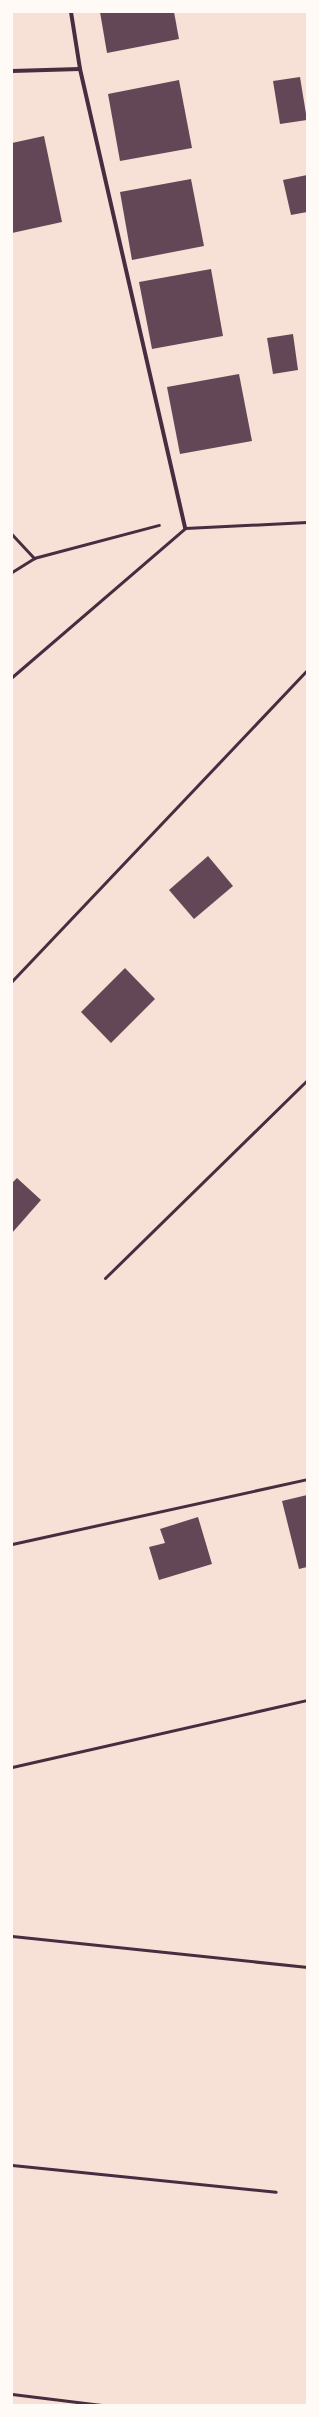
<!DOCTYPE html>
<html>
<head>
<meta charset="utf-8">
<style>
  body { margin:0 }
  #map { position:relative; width:319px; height:2417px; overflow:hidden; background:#f7e1d7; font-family:Lora,serif }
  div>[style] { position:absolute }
  .building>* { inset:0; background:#644757 }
  .path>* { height:2.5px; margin:-1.25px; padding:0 1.25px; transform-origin:1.25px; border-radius:1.25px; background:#4a2c40 }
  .service>* { height:3px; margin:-1.5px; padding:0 1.5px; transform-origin:1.5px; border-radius:1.5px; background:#4a2c40 }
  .minor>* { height:4px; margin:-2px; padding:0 2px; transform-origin:2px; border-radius:2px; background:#4a2c40 }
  span { translate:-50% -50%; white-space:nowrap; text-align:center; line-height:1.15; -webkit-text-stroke:3px #fffaf5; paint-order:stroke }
  .frame { position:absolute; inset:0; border:13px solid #fffaf5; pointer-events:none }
</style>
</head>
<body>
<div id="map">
  <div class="building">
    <i style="clip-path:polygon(100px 12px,174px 12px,179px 39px,107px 53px)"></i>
    <i style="clip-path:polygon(300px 77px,307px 120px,280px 124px,273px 81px)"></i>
    <i style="clip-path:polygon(179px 80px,192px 148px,120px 161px,108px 94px)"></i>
    <i style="clip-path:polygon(44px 136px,62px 222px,12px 233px,12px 143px)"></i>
    <i style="clip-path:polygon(307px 175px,307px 212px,291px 215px,283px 180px)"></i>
    <i style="clip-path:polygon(191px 179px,204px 246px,132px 260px,120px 192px)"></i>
    <i style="clip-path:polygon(211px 269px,223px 336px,152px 349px,139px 282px)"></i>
    <i style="clip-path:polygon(293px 334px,298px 370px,273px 374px,267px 338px)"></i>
    <i style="clip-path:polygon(239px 374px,252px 441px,180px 454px,167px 387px)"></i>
    <i style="clip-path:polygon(208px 856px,233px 886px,194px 919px,169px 890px)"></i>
    <i style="clip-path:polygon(125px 968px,155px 999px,111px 1043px,81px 1012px)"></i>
    <i style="clip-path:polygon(17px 1178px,41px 1200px,12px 1233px,12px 1183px)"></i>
    <i style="clip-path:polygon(307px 1495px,307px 1567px,299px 1569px,282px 1501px)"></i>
    <i style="clip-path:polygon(198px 1517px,212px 1564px,159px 1580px,149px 1547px,165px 1543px,160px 1529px)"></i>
  </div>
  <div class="path">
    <i style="left:12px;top:534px;width:33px;rotate:47deg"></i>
    <i style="left:12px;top:572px;width:26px;rotate:-32deg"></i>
    <i style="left:34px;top:558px;width:129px;rotate:-14.8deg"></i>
  </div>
  <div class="service">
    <i style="left:12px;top:677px;width:228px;rotate:-40.7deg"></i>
    <i style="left:185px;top:528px;width:122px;rotate:-2.8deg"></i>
    <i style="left:12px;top:981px;width:429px;rotate:-46.5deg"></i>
    <i style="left:105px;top:1278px;width:283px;rotate:-44.4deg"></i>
    <i style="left:12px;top:1544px;width:302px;rotate:-12.4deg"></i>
    <i style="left:12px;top:1767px;width:303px;rotate:-12.8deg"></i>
    <i style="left:12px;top:1936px;width:297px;rotate:6deg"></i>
    <i style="left:12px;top:2165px;width:265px;rotate:5.8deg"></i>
    <i style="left:12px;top:2394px;width:90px;rotate:7deg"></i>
  </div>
  <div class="minor">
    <i style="left:71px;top:12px;width:58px;rotate:81deg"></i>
    <i style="left:80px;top:69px;width:471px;rotate:77.1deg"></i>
    <i style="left:12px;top:71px;width:68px;rotate:-1.7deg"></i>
  </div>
  <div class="frame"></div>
</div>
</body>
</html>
